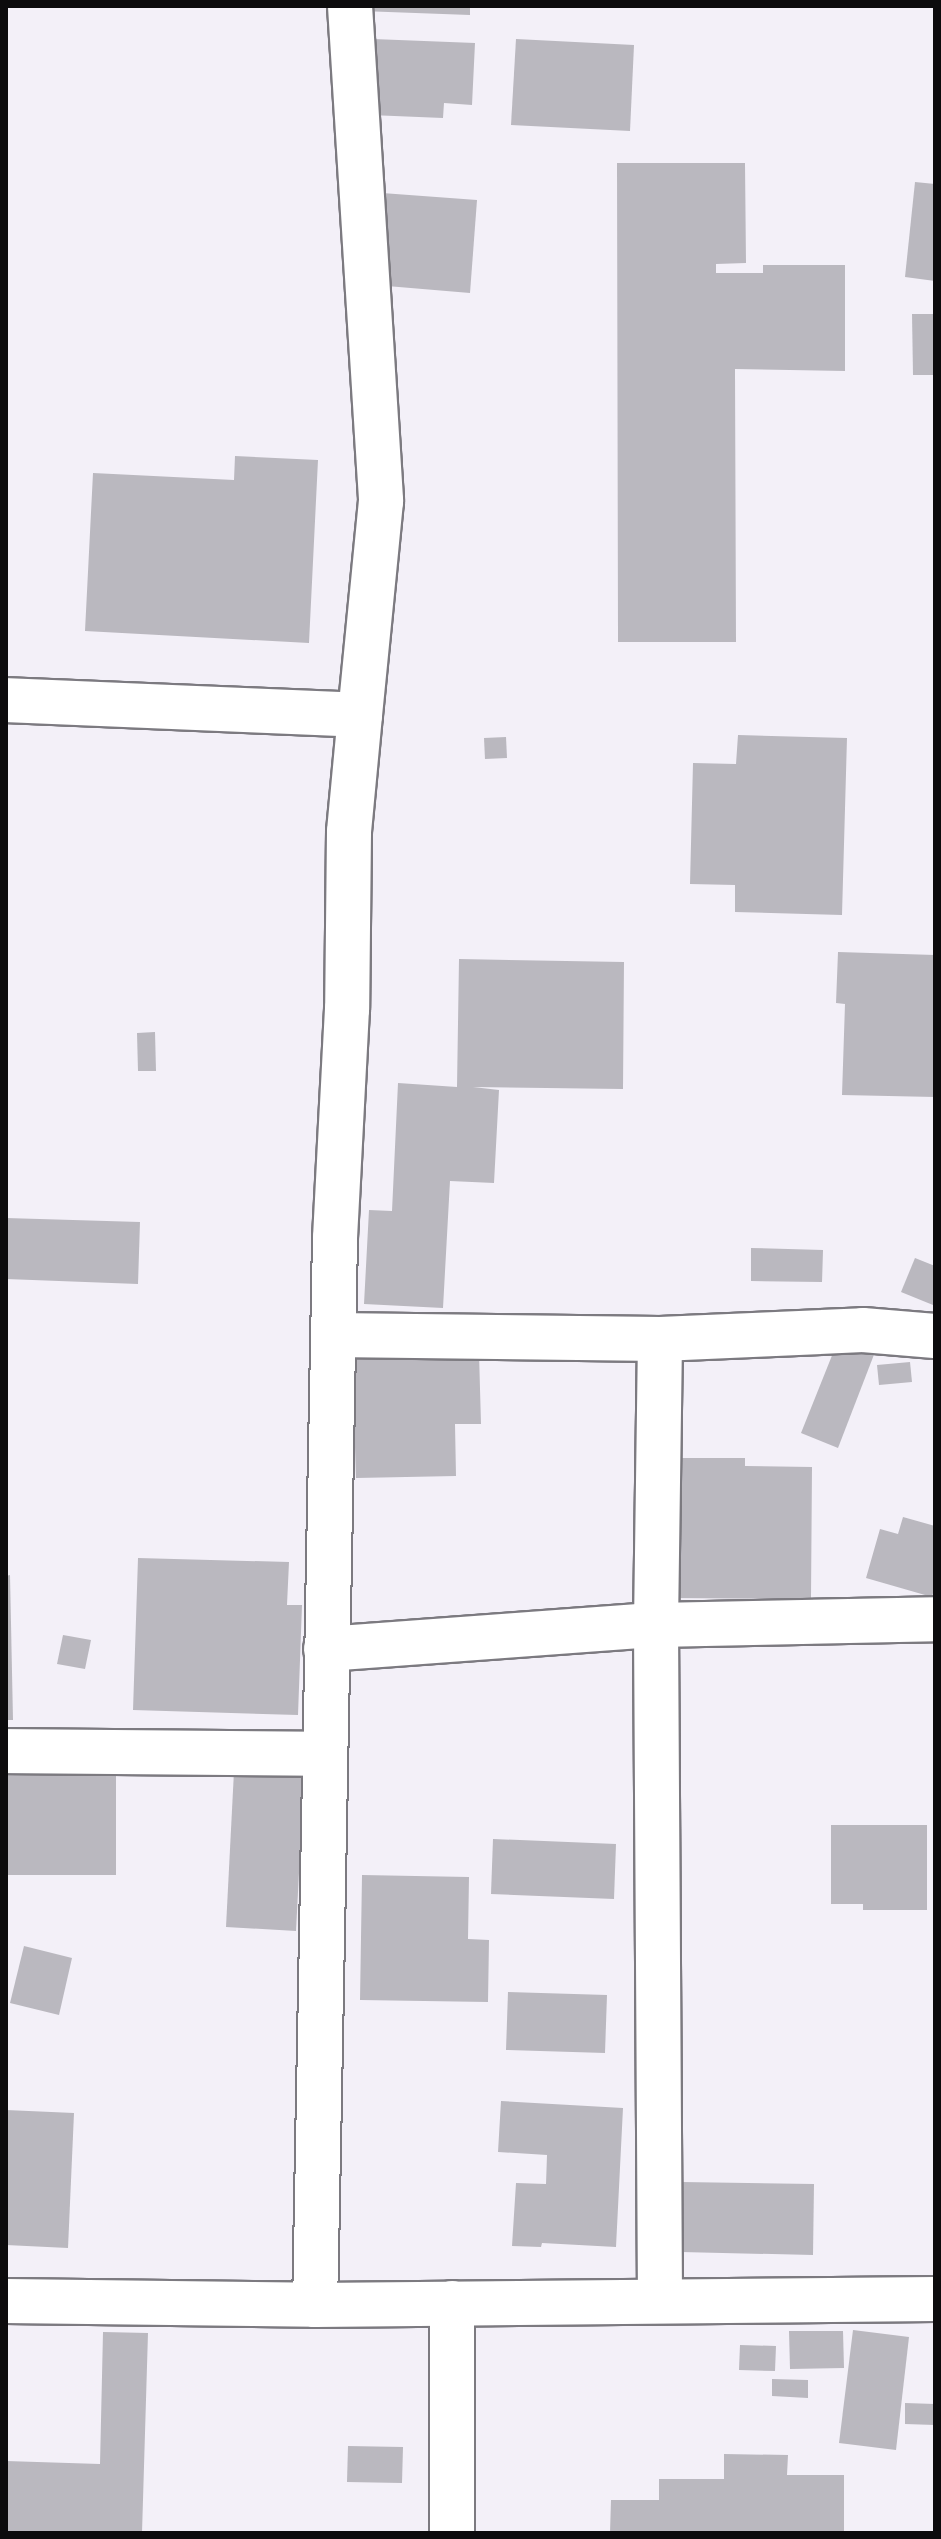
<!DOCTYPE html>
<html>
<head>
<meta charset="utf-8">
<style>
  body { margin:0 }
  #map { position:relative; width:941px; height:2539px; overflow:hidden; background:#f3f0f8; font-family:Figtree,sans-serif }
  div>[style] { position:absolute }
  .building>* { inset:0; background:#bab8bf }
  .roads { filter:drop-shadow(2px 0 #7c7a80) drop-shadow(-2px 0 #7c7a80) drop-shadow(0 2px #7c7a80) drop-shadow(0 -2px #7c7a80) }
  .street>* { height:44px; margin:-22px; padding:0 22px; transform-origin:22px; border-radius:22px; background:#fff }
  span { translate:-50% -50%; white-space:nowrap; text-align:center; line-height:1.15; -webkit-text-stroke:6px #fff; paint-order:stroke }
  .frame { position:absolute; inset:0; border:8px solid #0c0b0d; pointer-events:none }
</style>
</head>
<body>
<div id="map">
  <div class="building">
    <i style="clip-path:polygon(361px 6px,470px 6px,470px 15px,361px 11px)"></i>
    <i style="clip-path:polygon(373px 39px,475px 43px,472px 105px,444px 103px,443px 118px,370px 115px)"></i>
    <i style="clip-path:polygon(516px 39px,634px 45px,630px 131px,511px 125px)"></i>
    <i style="clip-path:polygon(617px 163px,745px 163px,746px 263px,716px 264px,716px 273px,763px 273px,763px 265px,845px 265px,845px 371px,735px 369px,736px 642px,618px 642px)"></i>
    <i style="clip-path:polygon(915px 182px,935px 184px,935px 281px,905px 277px)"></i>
    <i style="clip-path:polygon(382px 193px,477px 200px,470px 293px,375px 285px)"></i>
    <i style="clip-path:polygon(912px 314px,935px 314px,935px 375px,913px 375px)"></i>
    <i style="clip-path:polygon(235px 456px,318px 460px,309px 643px,85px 631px,93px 473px,234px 480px)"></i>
    <i style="clip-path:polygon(738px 735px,847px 738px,842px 915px,735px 912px,735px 885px,690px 884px,693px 763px,736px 764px)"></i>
    <i style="clip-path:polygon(506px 737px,507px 758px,485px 759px,484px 738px)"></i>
    <i style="clip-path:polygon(838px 952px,935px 955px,935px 1097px,842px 1095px,845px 1004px,836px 1003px)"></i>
    <i style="clip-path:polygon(459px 959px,624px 962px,623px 1089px,473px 1087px,499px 1090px,494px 1183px,450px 1181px,443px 1308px,364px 1304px,369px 1210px,392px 1211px,398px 1083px,457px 1087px)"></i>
    <i style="clip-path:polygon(155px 1032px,156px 1071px,138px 1071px,137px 1033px)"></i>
    <i style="clip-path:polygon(6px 1218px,140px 1222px,138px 1284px,6px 1279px)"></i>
    <i style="clip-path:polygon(751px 1248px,823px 1250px,822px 1282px,751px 1281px)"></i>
    <i style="clip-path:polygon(915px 1258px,935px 1266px,933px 1305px,901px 1292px)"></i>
    <i style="clip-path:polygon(839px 1338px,875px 1352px,838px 1448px,801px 1433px)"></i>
    <i style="clip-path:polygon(479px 1353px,481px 1424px,455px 1424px,456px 1476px,356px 1478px,352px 1356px)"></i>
    <i style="clip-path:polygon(910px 1362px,912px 1382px,879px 1385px,877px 1365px)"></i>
    <i style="clip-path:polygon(675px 1458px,745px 1458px,745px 1466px,812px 1467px,811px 1599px,674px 1598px)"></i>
    <i style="clip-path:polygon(903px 1517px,935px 1526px,935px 1585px,932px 1597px,866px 1578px,880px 1529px,898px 1534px)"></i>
    <i style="clip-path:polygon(138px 1558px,289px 1562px,287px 1605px,302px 1605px,298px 1715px,133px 1710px)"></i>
    <i style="clip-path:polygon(10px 1575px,13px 1720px,6px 1720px,6px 1576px)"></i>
    <i style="clip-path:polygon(63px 1635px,91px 1640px,85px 1669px,57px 1664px)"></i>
    <i style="clip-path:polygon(234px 1771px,304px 1775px,296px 1931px,226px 1927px)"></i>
    <i style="clip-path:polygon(6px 1773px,116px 1774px,116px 1875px,6px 1875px)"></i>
    <i style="clip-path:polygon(831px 1825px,927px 1825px,927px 1910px,863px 1910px,863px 1904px,831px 1904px)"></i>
    <i style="clip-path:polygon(493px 1839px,616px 1844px,614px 1899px,491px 1894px)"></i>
    <i style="clip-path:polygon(362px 1875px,469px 1877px,468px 1939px,489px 1940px,488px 2002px,360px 2000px)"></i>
    <i style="clip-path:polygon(24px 1946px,72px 1958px,59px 2015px,10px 2003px)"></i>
    <i style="clip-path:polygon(508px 1992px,607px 1995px,605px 2053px,506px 2050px)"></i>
    <i style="clip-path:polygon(501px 2101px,623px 2108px,616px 2247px,542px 2243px,541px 2247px,512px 2246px,516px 2183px,546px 2184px,547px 2155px,498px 2152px)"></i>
    <i style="clip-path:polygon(6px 2110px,74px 2113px,68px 2248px,6px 2245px)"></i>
    <i style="clip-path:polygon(682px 2182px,814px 2184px,813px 2255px,681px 2252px)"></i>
    <i style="clip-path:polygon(853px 2330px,909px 2337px,896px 2450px,839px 2443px)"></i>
    <i style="clip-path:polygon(789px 2331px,843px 2331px,844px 2368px,790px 2369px)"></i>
    <i style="clip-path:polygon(103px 2332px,148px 2333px,142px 2533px,6px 2533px,6px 2461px,100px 2464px)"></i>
    <i style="clip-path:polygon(740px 2345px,776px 2346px,775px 2371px,739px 2370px)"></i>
    <i style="clip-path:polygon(772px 2379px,808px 2380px,808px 2398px,772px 2396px)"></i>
    <i style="clip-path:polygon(905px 2403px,935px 2404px,935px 2425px,905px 2424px)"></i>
    <i style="clip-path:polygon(348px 2446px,403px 2447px,402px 2483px,347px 2482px)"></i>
    <i style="clip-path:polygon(724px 2454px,788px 2455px,787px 2475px,844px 2475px,844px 2533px,610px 2533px,611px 2500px,659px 2500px,659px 2479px,724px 2479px)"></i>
  </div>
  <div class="roads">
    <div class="street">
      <i style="left:350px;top:6px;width:496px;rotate:86.4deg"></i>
      <i style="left:381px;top:501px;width:215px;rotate:95.6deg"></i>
      <i style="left:6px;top:700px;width:354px;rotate:2.4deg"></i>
      <i style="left:360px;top:715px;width:118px;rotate:95.4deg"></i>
      <i style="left:349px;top:832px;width:177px;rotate:90.6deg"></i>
      <i style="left:347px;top:1009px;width:229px;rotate:93deg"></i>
      <i style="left:335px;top:1238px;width:1067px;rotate:91.07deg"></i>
      <i style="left:333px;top:1335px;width:327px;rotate:0.7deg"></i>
      <i style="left:660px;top:1339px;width:203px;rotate:-2.5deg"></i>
      <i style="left:863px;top:1330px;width:72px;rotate:4.8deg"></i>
      <i style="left:660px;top:1339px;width:286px;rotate:90.8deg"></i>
      <i style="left:656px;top:1625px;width:675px;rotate:89.66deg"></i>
      <i style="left:326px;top:1649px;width:331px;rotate:-4.2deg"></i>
      <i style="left:656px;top:1625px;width:279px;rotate:-1.2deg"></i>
      <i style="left:6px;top:1751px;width:317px;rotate:0.5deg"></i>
      <i style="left:6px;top:2301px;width:309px;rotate:0.7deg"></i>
      <i style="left:315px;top:2305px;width:620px;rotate:-0.55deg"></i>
      <i style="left:452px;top:2303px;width:230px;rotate:90deg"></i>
    </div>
  </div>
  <div class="frame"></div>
</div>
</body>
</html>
